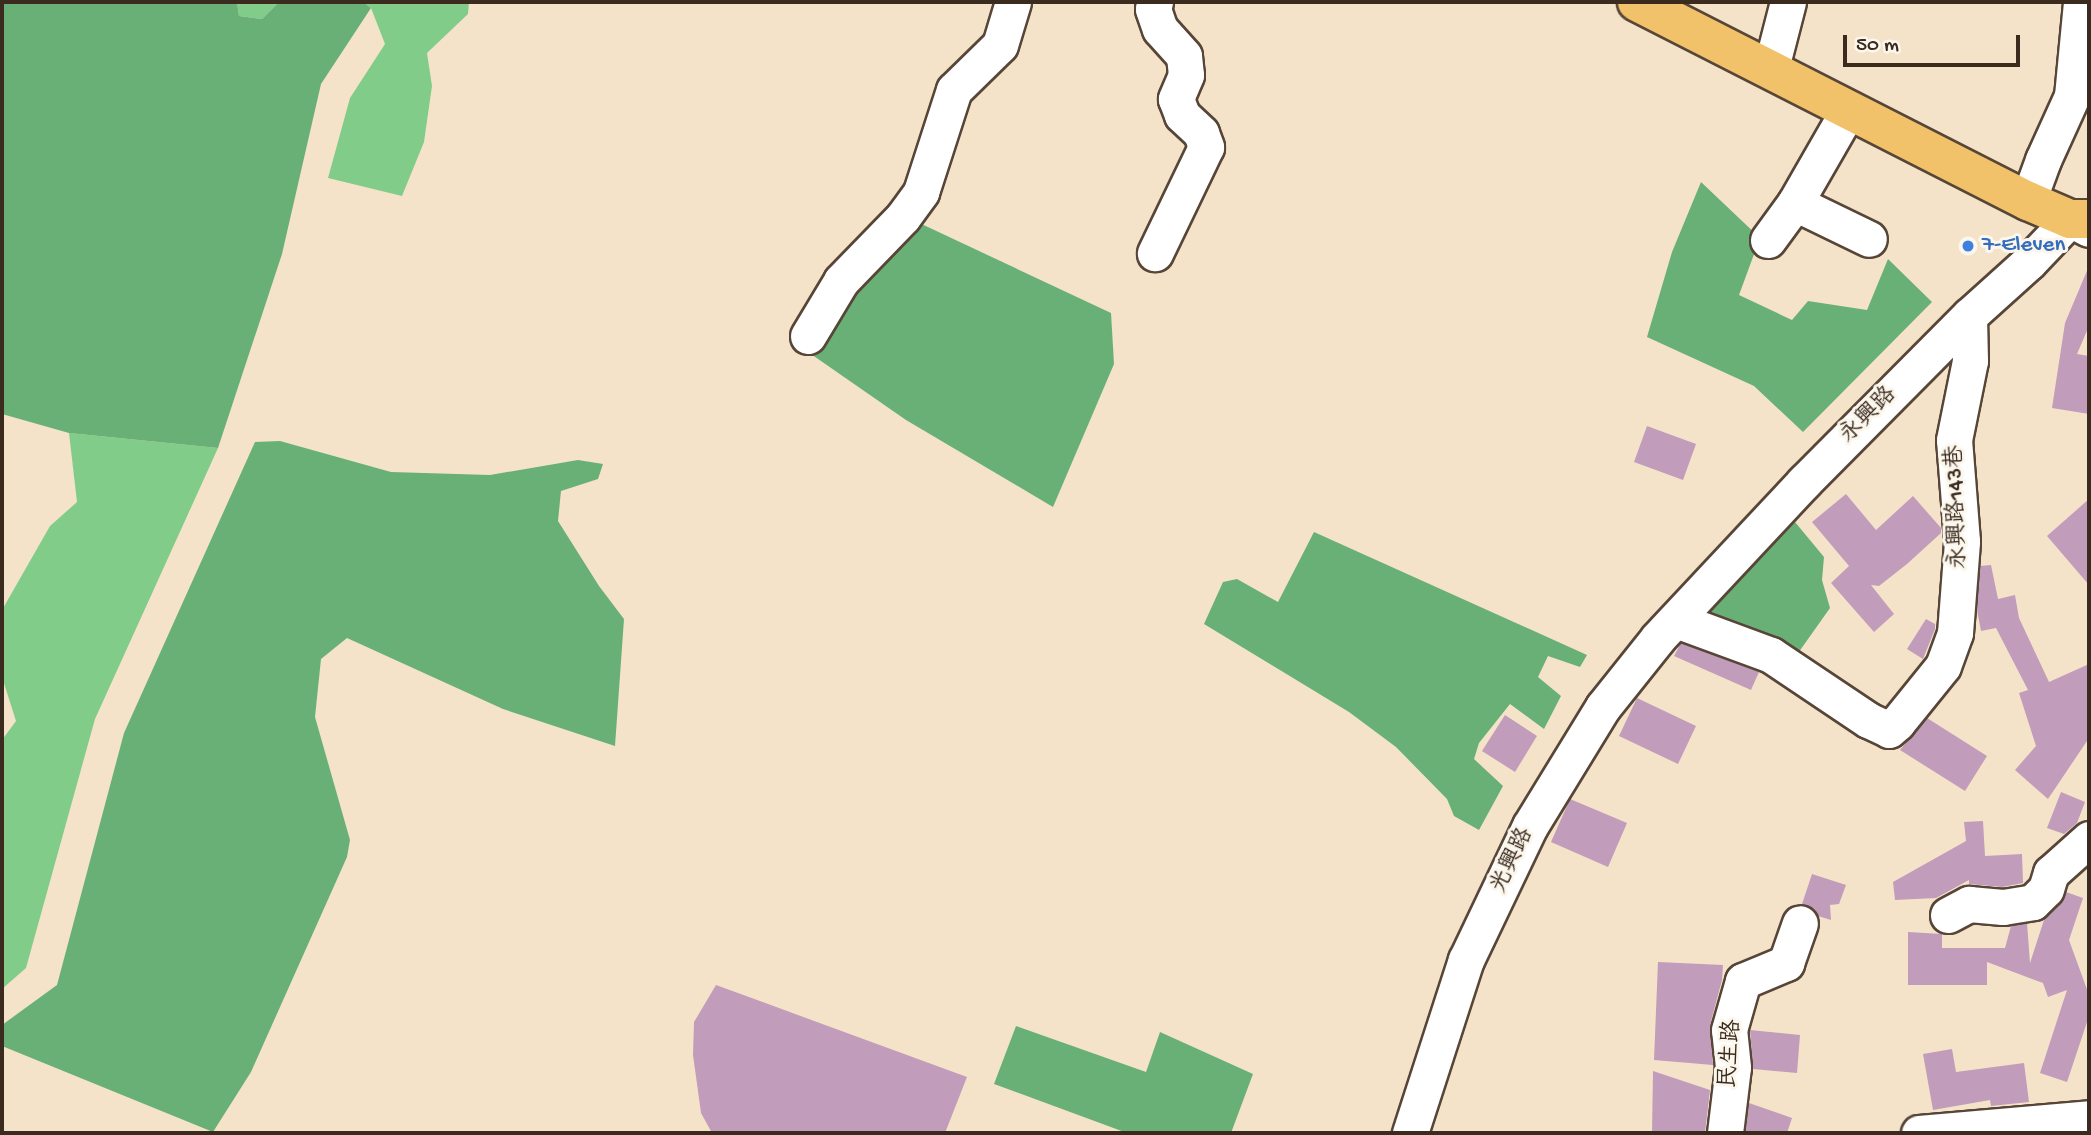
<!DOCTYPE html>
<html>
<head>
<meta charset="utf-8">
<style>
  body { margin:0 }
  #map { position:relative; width:2091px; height:1135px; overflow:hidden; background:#f4e3c9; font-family:"Gochi Hand","LXGW WenKai TC",sans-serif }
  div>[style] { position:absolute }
  .green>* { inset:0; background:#82cc8a }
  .forest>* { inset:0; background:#69b076 }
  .building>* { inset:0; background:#c19cbb }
  .roads { filter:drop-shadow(2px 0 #574638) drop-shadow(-2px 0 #574638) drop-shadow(0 2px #574638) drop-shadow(0 -2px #574638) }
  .minor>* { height:35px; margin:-17.5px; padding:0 17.5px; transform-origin:17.5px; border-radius:17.5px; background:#fff }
  .major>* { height:38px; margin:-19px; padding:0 19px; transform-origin:19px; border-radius:19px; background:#f2c26a }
  .dots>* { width:19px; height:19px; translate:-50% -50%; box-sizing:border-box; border:4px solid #fbf7ec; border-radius:50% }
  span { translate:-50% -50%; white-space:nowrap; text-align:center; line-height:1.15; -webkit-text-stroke:6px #fbf7ec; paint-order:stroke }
  .shop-label { font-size:23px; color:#366cbe }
  .left { translate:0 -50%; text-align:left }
  .street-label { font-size:23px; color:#3b2a1e }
  .frame { position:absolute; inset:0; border:4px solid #3b2a1e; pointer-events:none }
  .scale { position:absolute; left:1843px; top:35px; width:177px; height:32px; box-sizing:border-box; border:4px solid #3b2a1e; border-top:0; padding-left:9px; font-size:21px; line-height:24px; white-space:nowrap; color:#3b2a1e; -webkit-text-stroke:5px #fbf7ec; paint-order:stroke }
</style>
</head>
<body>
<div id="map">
  <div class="green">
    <i style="clip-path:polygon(237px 2px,279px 2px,262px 19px,239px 16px)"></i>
    <i style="clip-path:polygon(363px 2px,469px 2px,468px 14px,427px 53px,432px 86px,424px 142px,402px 196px,328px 178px,350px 98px,385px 44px,371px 8px)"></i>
    <i style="clip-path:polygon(69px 433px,218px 448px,95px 719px,26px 968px,2px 989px,2px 740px,16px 721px,2px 677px,2px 610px,50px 526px,77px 502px)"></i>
  </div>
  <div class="forest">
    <i style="clip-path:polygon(2px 2px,237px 2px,239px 16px,262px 19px,279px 2px,363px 2px,371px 8px,321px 84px,282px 254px,218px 448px,69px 433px,2px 414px)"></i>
    <i style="clip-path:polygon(1701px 182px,1760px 238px,1739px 295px,1792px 320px,1808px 301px,1867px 310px,1888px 259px,1932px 302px,1803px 432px,1754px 386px,1647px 337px,1672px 252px)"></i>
    <i style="clip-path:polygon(913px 220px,1111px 313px,1114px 364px,1053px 507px,906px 420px,808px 352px,857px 280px)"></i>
    <i style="clip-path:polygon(280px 441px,391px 472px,490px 475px,578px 460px,603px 464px,598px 479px,561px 491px,558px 521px,599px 586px,624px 619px,615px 746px,503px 709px,347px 638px,321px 659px,315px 717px,350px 840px,347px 857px,251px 1072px,213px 1132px,2px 1046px,2px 1025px,57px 985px,124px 733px,255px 442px)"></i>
    <i style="clip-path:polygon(1795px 522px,1824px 557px,1822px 580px,1830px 608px,1796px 656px,1698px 615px)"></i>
    <i style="clip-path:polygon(1314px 532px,1587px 655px,1580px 667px,1548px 656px,1538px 677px,1561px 696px,1544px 729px,1510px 704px,1479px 743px,1474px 759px,1503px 786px,1479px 830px,1454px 816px,1447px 799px,1396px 747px,1349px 712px,1204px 624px,1223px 582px,1237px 579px,1278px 602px)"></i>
    <i style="clip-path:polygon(1016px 1026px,1146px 1072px,1160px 1032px,1253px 1074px,1231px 1133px,1127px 1133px,994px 1084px)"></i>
  </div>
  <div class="building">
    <i style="clip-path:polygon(2089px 266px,2089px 326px,2077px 354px,2089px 356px,2089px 414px,2052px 408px,2065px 323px)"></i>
    <i style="clip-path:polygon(1647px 426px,1696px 444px,1683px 480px,1634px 462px)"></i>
    <i style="clip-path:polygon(1846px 494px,1876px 530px,1913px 496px,1941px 528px,1941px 533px,1907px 564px,1879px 586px,1871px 585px,1894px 614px,1874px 632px,1831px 583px,1849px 566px,1812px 522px)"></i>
    <i style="clip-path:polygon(2089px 499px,2089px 585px,2047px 536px)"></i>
    <i style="clip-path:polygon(1991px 565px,1998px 599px,2015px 595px,2019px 618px,2049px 682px,2089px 664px,2089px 738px,2048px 799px,2015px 770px,2036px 746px,2019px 693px,2028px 690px,1996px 628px,1981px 631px,1977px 610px,1980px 566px)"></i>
    <i style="clip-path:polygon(1926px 619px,1935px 624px,1935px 629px,1923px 659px,1907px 649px)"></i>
    <i style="clip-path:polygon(1681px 643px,1759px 672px,1751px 690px,1674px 656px)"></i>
    <i style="clip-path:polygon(1637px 698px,1696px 726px,1678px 764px,1619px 736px)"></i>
    <i style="clip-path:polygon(1505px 715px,1537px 736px,1515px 772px,1482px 751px)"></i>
    <i style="clip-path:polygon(1927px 718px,1987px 756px,1965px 791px,1900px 750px)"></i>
    <i style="clip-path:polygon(2061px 792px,2085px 802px,2077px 823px,2064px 834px,2047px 828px)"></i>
    <i style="clip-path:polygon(1570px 799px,1627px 823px,1608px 867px,1551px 842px)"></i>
    <i style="clip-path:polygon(1983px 821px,1985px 856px,2022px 854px,2023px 883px,2002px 887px,1969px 884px,1969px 880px,1936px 898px,1895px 900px,1893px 882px,1966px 841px,1964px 822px)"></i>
    <i style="clip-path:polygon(1812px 874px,1846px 885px,1839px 904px,1830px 905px,1831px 920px,1818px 916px,1815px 909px,1802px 904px)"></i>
    <i style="clip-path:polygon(2066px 892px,2083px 898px,2069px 940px,2089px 995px,2089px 1016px,2067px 1082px,2040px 1073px,2067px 990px,2048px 997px,2043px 983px,1987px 962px,1987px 985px,1908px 985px,1908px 932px,1942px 934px,1942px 948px,2005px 948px,2011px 926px,2027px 923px,2030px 963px,2045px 917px,2060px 903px)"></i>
    <i style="clip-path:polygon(1658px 962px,1723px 965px,1722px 980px,1710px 1025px,1713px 1065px,1654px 1060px)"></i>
    <i style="clip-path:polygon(716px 985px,967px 1077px,945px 1133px,712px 1133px,701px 1113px,693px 1055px,694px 1022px)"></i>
    <i style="clip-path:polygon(1750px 1030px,1800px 1035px,1797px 1073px,1753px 1069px)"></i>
    <i style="clip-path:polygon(1952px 1049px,1956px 1072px,2024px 1063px,2029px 1102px,1991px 1106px,1990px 1100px,1933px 1110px,1923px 1054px)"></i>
    <i style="clip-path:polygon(1653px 1071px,1710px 1090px,1705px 1133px,1652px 1133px)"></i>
    <i style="clip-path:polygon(1749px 1103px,1792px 1118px,1787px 1133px,1745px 1133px)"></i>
  </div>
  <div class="roads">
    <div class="minor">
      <i style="left:1155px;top:2px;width:7px;rotate:106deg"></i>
      <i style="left:1153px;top:9px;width:21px;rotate:71deg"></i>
      <i style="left:1160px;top:29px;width:36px;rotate:48deg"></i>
      <i style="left:1184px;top:56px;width:19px;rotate:84deg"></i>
      <i style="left:1186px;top:75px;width:26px;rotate:113deg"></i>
      <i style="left:1176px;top:99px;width:17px;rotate:69deg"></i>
      <i style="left:1182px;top:115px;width:26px;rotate:43deg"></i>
      <i style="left:1201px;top:133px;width:15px;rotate:70deg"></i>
      <i style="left:1206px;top:147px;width:118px;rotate:115.7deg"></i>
      <i style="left:1771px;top:68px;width:68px;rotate:-75.6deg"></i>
      <i style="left:1849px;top:109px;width:108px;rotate:119.9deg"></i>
      <i style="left:1795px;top:203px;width:82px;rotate:25.9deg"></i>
      <i style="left:2028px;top:201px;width:44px;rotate:-69.9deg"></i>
      <i style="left:2043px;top:160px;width:70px;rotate:-65.6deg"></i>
      <i style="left:2072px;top:96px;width:94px;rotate:-84.5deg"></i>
      <i style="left:1768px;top:240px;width:46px;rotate:-53.9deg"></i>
      <i style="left:808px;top:336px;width:64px;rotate:-59deg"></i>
      <i style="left:841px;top:281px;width:89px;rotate:-45.9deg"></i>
      <i style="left:903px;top:217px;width:31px;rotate:-54deg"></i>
      <i style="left:921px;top:192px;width:107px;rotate:-72.1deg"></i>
      <i style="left:954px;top:90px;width:64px;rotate:-44.4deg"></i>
      <i style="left:1000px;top:45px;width:45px;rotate:-73.2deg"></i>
      <i style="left:1676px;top:620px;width:101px;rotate:20.2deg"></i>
      <i style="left:1771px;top:655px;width:117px;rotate:33.8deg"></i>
      <i style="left:1868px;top:720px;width:23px;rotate:25deg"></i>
      <i style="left:1889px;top:730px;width:11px;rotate:-41deg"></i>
      <i style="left:1897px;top:723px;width:73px;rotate:-51.1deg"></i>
      <i style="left:1943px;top:666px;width:35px;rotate:-70deg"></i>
      <i style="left:1955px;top:633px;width:92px;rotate:-85.6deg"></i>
      <i style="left:1962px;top:541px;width:101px;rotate:-94.5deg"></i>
      <i style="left:1954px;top:440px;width:81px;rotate:-78.6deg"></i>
      <i style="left:1970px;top:361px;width:45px;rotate:-91.3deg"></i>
      <i style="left:1948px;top:915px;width:24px;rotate:-28deg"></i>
      <i style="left:1969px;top:904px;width:34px;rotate:5deg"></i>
      <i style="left:2003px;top:907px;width:30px;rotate:-9deg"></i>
      <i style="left:2033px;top:902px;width:18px;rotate:-45deg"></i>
      <i style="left:2046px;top:889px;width:17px;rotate:-73deg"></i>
      <i style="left:2051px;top:873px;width:51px;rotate:-41.8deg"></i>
      <i style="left:1410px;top:1133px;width:182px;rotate:-72.1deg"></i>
      <i style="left:1466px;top:960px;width:148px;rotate:-64.5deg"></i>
      <i style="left:1530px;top:826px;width:140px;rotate:-58.5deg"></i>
      <i style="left:1603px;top:707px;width:88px;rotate:-51.4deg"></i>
      <i style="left:1658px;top:638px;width:214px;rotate:-46.9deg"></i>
      <i style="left:1804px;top:482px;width:234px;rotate:-45.2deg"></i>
      <i style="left:1969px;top:316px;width:81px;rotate:-42deg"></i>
      <i style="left:2029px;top:262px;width:59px;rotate:-46.4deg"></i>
      <i style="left:2070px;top:219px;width:21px;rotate:28deg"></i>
      <i style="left:1725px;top:1133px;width:66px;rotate:-83.1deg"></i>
      <i style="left:1733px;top:1067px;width:37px;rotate:-96deg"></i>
      <i style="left:1729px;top:1030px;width:51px;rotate:-74.1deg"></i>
      <i style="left:1743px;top:981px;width:47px;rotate:-22.7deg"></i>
      <i style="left:1786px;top:963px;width:42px;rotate:-70.7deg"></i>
      <i style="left:1919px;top:1133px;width:171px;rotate:-5deg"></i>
    </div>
    <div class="major">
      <i style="left:1637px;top:2px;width:439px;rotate:27deg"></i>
      <i style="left:2028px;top:201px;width:46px;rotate:23.2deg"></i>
      <i style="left:2070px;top:219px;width:19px"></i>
    </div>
  </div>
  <div class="dots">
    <i style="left:1968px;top:246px;background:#3f7fe0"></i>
  </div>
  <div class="shop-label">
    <span class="left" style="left:1982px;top:246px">7-Eleven</span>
  </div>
  <div class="street-label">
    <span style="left:1869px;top:416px;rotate:-45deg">永興路</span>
    <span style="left:1958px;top:507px;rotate:-92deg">永興路143巷</span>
    <span style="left:1513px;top:861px;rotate:-64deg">光興路</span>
    <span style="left:1732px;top:1054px;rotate:-86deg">民生路</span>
  </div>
  <div class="frame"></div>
  <div class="scale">50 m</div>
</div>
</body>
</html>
